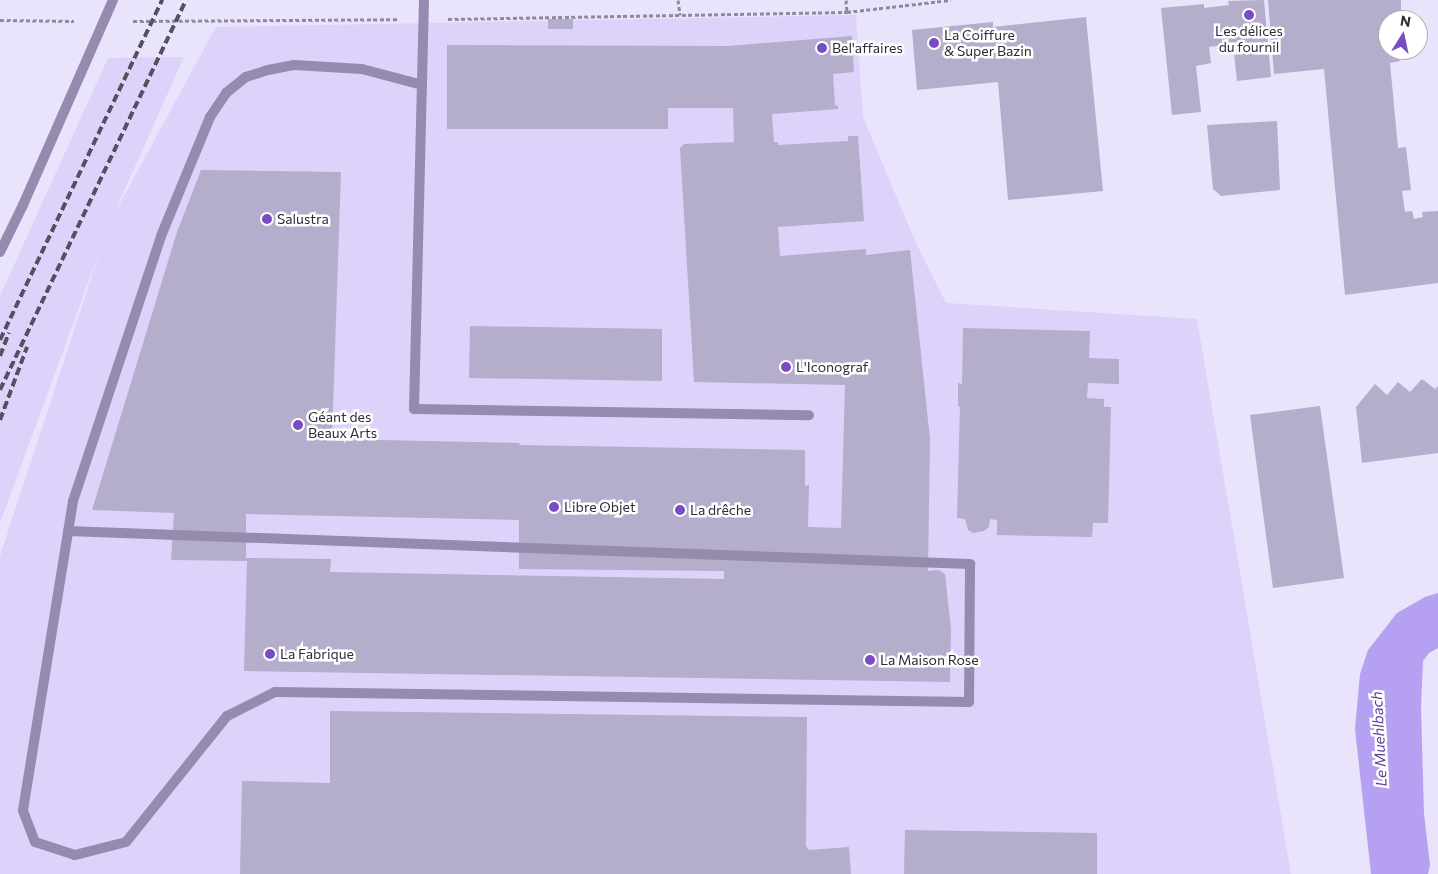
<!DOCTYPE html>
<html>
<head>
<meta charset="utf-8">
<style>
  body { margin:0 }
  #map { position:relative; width:1438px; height:874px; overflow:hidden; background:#e9e3fc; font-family:Commissioner,sans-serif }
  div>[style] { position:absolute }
  .built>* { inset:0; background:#ddd3fa }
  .water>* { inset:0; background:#b6a0f1 }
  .building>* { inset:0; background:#b4adcb }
  .path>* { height:3px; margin-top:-1.5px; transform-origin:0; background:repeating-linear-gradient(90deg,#8e8a9c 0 4px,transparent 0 6.5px) }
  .lane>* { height:10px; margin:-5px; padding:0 5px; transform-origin:5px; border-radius:5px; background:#948baf }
  .rail>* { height:4px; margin-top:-2px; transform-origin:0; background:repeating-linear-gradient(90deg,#54505f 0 8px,transparent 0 12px) }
  .dots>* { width:14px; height:14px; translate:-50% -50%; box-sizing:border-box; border:2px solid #fff; border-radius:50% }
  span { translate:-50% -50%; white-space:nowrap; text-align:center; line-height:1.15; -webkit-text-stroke:5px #fff; paint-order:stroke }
  .poi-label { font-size:14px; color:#2f2c38 }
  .left { translate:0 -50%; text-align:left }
  .water-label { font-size:15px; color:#603e9d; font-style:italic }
  .north { position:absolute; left:1378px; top:10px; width:50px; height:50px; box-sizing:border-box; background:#fff; border:1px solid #acabaf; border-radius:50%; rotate:10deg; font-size:14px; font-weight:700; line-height:20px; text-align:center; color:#2f2c38 }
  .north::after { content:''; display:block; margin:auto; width:18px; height:22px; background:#774cc5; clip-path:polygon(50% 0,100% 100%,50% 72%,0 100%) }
</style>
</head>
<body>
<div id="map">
  <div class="built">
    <i style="clip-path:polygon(856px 15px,863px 117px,916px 243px,946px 303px,1197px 319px,1291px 874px,0 874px,0 556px,102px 245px,0 523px,0 296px,108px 58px,184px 57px,113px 216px,216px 27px)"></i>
  </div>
  <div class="water">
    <i style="clip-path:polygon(1438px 593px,1438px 648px,1429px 653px,1423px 661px,1421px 707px,1424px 814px,1430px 865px,1428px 874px,1371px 874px,1355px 729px,1360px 674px,1368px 650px,1397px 613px,1425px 597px)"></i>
  </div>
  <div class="building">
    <i style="clip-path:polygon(1264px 0,1271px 77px,1237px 81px,1233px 44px,1209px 47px,1211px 63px,1196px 66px,1201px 112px,1172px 115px,1161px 8px,1204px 4px,1204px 8px,1229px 5px,1228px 1px)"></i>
    <i style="clip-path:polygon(1268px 0,1401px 0,1401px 20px,1388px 20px,1388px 50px,1400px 50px,1400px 61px,1390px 63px,1398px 148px,1406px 147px,1411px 190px,1402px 191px,1405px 212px,1412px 211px,1414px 219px,1423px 217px,1422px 212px,1438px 211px,1438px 283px,1345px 295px,1324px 69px,1274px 74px)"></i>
    <i style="clip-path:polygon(1086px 17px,1103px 191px,1008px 200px,998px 82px,917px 90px,912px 30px,993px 22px,993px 27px)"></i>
    <i style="clip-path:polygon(548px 19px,573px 19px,573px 29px,548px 29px)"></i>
    <i style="clip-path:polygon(evenodd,852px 36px,854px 72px,833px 74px,835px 106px,838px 105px,838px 109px,772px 114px,774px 142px,778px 142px,778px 145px,848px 141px,848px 136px,858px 136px,864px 221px,778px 227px,780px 256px,866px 249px,866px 255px,910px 250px,930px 439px,928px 571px,938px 570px,945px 574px,951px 629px,950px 682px,244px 671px,247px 561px,171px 560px,174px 513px,92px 510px,177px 232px,201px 170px,341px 172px,332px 439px,520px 443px,519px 445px,805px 450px,805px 486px,809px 485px,808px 527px,841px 528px,845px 385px,694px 382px,680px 148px,684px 144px,734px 142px,733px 108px,668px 108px,668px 129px,447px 129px,447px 45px,728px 46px,852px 36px,246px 514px,519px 520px,519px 569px,724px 571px,724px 579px,330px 572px,331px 559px,246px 558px,246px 514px)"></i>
    <i style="clip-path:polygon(1277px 121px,1280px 190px,1221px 196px,1213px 189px,1207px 125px)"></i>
    <i style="clip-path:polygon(470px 326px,662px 329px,662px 381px,469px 378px)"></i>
    <i style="clip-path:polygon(963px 328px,1090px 331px,1089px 358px,1119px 359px,1119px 384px,1088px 383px,1087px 398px,1104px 399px,1104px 407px,1111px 407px,1108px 523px,1093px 523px,1092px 537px,997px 535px,997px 520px,990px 519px,989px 527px,984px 531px,973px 533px,968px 530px,965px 519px,957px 518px,960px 407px,958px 406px,958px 383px,962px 384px)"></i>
    <i style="clip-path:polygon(1422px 379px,1435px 389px,1438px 386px,1438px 453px,1362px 463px,1356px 407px,1375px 384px,1387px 395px,1398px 382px,1410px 392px)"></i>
    <i style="clip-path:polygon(1320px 406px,1344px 578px,1273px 588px,1250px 415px)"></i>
    <i style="clip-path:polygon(330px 711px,807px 717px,806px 846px,809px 850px,849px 847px,851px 874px,240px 874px,242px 781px,330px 783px)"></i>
    <i style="clip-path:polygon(905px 830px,1097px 833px,1097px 874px,904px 874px)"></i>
  </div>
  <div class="path">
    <i style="left:678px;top:0;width:15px;rotate:82deg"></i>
    <i style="left:846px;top:0;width:12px;rotate:85deg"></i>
    <i style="left:448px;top:19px;width:399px;rotate:-1deg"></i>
    <i style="left:847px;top:12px;width:104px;rotate:-6.6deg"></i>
    <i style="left:0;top:20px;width:74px;rotate:0.8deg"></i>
    <i style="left:133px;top:21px;width:264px;rotate:-0.4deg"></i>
  </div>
  <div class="lane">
    <i style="left:424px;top:0;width:409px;rotate:91.4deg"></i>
    <i style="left:414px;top:409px;width:395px;rotate:0.9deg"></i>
    <i style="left:0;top:252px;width:52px;rotate:-63.9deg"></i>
    <i style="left:23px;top:205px;width:224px;rotate:-66.3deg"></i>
    <i style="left:68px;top:531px;width:903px;rotate:2.1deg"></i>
    <i style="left:970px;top:564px;width:138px;rotate:90.4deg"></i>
    <i style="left:969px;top:702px;width:694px;rotate:-179.17deg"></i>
    <i style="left:275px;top:692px;width:54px;rotate:153.4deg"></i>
    <i style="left:227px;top:716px;width:161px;rotate:128.7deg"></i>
    <i style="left:126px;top:842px;width:53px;rotate:165.7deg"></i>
    <i style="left:75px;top:855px;width:42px;rotate:-162deg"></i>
    <i style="left:35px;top:842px;width:34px;rotate:-111deg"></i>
    <i style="left:23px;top:810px;width:313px;rotate:-80.8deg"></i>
    <i style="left:73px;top:501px;width:279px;rotate:-71.6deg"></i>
    <i style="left:161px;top:236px;width:129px;rotate:-67.6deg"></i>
    <i style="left:210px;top:117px;width:29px;rotate:-56deg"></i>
    <i style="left:226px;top:93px;width:26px;rotate:-39deg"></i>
    <i style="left:246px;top:77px;width:23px;rotate:-18deg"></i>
    <i style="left:268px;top:70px;width:26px;rotate:-11deg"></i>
    <i style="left:294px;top:65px;width:68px;rotate:3.4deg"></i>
    <i style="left:362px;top:69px;width:62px;rotate:14.9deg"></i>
  </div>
  <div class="rail">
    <i style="left:0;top:340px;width:377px;rotate:-64.5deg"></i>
    <i style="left:0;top:356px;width:25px;rotate:-69deg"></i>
    <i style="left:0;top:390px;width:432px;rotate:-64.5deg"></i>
    <i style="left:0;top:420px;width:78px;rotate:-69.7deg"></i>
  </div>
  <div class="dots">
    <i style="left:1249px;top:15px;background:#774cc5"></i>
    <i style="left:934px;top:43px;background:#774cc5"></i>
    <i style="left:822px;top:48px;background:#774cc5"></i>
    <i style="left:267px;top:219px;background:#774cc5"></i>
    <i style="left:786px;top:367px;background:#774cc5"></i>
    <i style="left:298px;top:425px;background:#774cc5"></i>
    <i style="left:554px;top:507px;background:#774cc5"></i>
    <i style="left:680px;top:510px;background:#774cc5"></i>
    <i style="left:270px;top:654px;background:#774cc5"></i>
    <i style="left:870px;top:660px;background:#774cc5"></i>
  </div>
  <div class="poi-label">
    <span style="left:1249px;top:39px">Les délices<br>du fournil</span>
    <span class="left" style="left:944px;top:43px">La Coiffure<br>&amp; Super Bazin</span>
    <span class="left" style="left:832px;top:48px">Bel'affaires</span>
    <span class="left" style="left:277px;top:219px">Salustra</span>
    <span class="left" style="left:796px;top:367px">L'Iconograf</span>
    <span class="left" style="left:308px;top:425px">Géant des<br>Beaux Arts</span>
    <span class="left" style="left:564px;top:507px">Libre Objet</span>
    <span class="left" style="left:690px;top:510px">La drêche</span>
    <span class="left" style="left:280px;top:654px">La Fabrique</span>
    <span class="left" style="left:880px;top:660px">La Maison Rose</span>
  </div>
  <div class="water-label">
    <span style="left:1379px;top:739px;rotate:-93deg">Le Muehlbach</span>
  </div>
  <div class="north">N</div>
</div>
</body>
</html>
